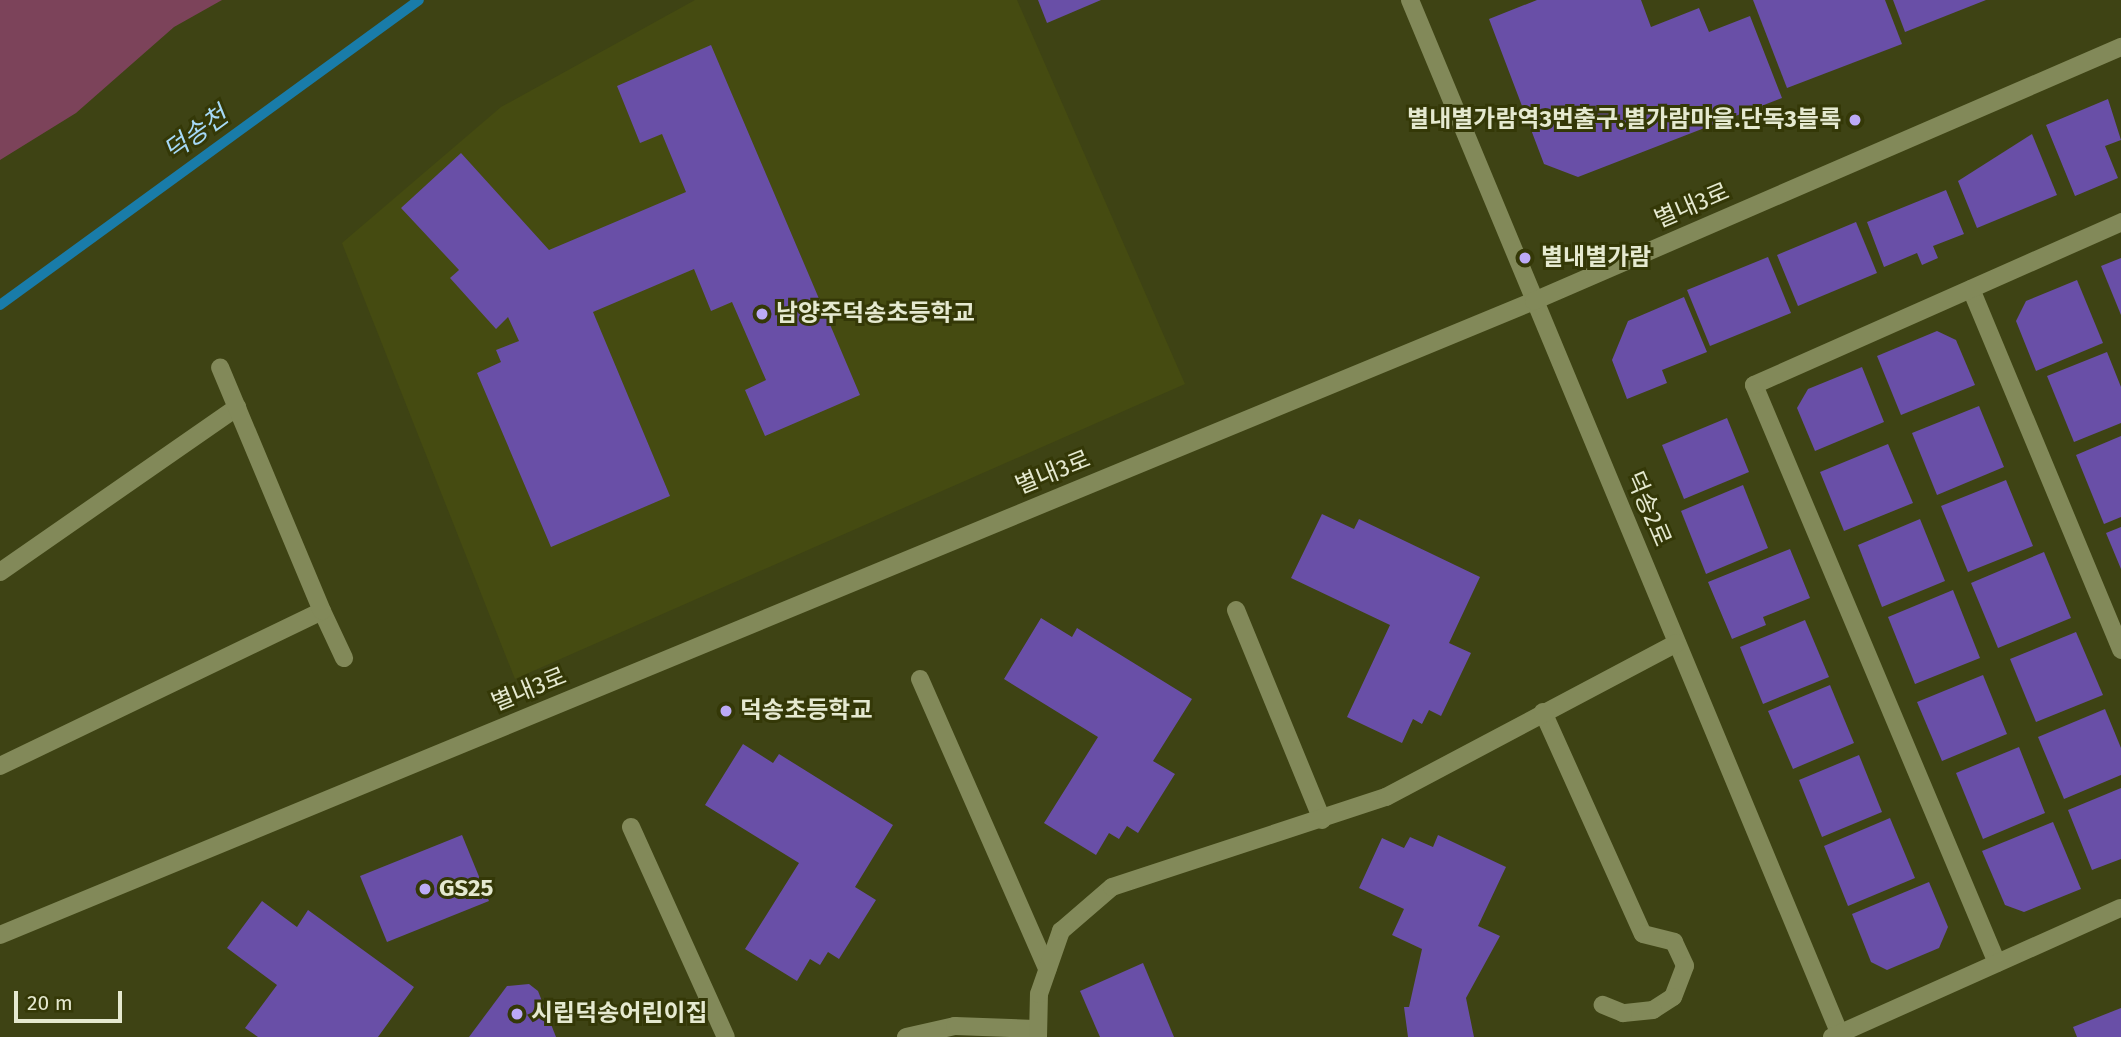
<!DOCTYPE html>
<html>
<head>
<meta charset="utf-8">
<style>
  body { margin:0 }
  #map { position:relative; width:2121px; height:1037px; overflow:hidden; background:#3e4314; font-family:"Fira Sans","Noto Sans KR",sans-serif }
  div>[style] { position:absolute }
  .built>* { inset:0; background:#454b11 }
  .green>* { inset:0; background:#7c435a }
  .stream>* { height:10px; margin:-5px; padding:0 5px; transform-origin:5px; border-radius:5px; background:#197ca9 }
  .building>* { inset:0; background:#694fa7 }
  .minor>* { height:18px; margin:-9px; padding:0 9px; transform-origin:9px; border-radius:9px; background:#828959 }
  .dots>* { width:19px; height:19px; translate:-50% -50%; box-sizing:border-box; border:4px solid #343807; border-radius:50% }
  span { translate:-50% -50%; white-space:nowrap; text-align:center; line-height:1.15; -webkit-text-stroke:6px #343807; paint-order:stroke }
  .poi-label { font-size:24px; color:#e5e9d0; font-weight:700 }
  .right { translate:-100% -50%; text-align:right }
  .left { translate:0 -50%; text-align:left }
  .street-label { font-size:24px; color:#e5e9d0 }
  .water-label { font-size:26px; color:#a6d9f7; font-style:italic }
  .scale { position:absolute; left:14px; top:991px; width:108px; height:32px; box-sizing:border-box; border:4px solid #e5e9d0; border-top:0; padding-left:9px; font-size:21px; line-height:24px; white-space:nowrap; color:#e5e9d0; -webkit-text-stroke:5px #343807; paint-order:stroke }
</style>
</head>
<body>
<div id="map">
  <div class="built">
    <i style="clip-path:polygon(695px 0,1017px 0,1185px 384px,515px 679px,342px 243px,501px 107px)"></i>
  </div>
  <div class="green">
    <i style="clip-path:polygon(0 0,222px 0,174px 27px,76px 113px,0 160px)"></i>
  </div>
  <div class="stream">
    <i style="left:0;top:305px;width:518px;rotate:-36.05deg"></i>
  </div>
  <div class="building">
    <i style="clip-path:polygon(1038px 0,1101px 0,1047px 23px)"></i>
    <i style="clip-path:polygon(1537px 0,1641px 0,1651px 27px,1699px 8px,1709px 32px,1750px 16px,1782px 98px,1578px 177px,1544px 164px,1489px 19px)"></i>
    <i style="clip-path:polygon(1753px 0,1885px 0,1902px 44px,1787px 88px)"></i>
    <i style="clip-path:polygon(1893px 0,1986px 0,1905px 32px)"></i>
    <i style="clip-path:polygon(711px 45px,860px 395px,765px 436px,745px 390px,766px 380px,732px 302px,711px 311px,694px 269px,593px 312px,670px 496px,551px 547px,477px 373px,501px 362px,496px 350px,519px 341px,508px 317px,496px 329px,450px 278px,459px 270px,401px 208px,461px 153px,549px 250px,686px 192px,662px 134px,640px 143px,617px 86px)"></i>
    <i style="clip-path:polygon(2108px 99px,2121px 140px,2105px 146px,2118px 178px,2075px 196px,2046px 125px)"></i>
    <i style="clip-path:polygon(2032px 134px,2057px 195px,1977px 228px,1958px 181px)"></i>
    <i style="clip-path:polygon(1946px 190px,1964px 234px,1933px 246px,1938px 258px,1922px 265px,1917px 253px,1884px 267px,1867px 222px)"></i>
    <i style="clip-path:polygon(1856px 222px,1877px 273px,1798px 306px,1777px 255px)"></i>
    <i style="clip-path:polygon(1768px 257px,1791px 313px,1710px 346px,1687px 290px)"></i>
    <i style="clip-path:polygon(2121px 258px,2121px 315px,2101px 266px)"></i>
    <i style="clip-path:polygon(2077px 280px,2103px 343px,2036px 371px,2016px 321px,2026px 301px)"></i>
    <i style="clip-path:polygon(1684px 297px,1707px 352px,1662px 370px,1667px 383px,1627px 399px,1612px 360px,1628px 321px)"></i>
    <i style="clip-path:polygon(1937px 331px,1956px 340px,1975px 385px,1901px 415px,1877px 356px)"></i>
    <i style="clip-path:polygon(2107px 352px,2121px 387px,2121px 423px,2074px 442px,2047px 376px)"></i>
    <i style="clip-path:polygon(1862px 367px,1884px 422px,1815px 451px,1797px 408px,1808px 389px)"></i>
    <i style="clip-path:polygon(1979px 406px,2004px 467px,1937px 495px,1912px 433px)"></i>
    <i style="clip-path:polygon(1727px 418px,1749px 472px,1684px 499px,1662px 445px)"></i>
    <i style="clip-path:polygon(2121px 436px,2121px 517px,2104px 524px,2076px 455px)"></i>
    <i style="clip-path:polygon(1888px 444px,1913px 503px,1844px 531px,1820px 472px)"></i>
    <i style="clip-path:polygon(2006px 480px,2033px 546px,1968px 572px,1941px 506px)"></i>
    <i style="clip-path:polygon(1743px 485px,1768px 548px,1706px 574px,1681px 511px)"></i>
    <i style="clip-path:polygon(1322px 514px,1354px 529px,1359px 519px,1480px 577px,1449px 643px,1471px 653px,1441px 716px,1429px 710px,1422px 724px,1413px 719px,1402px 743px,1347px 717px,1390px 625px,1291px 578px)"></i>
    <i style="clip-path:polygon(1920px 519px,1945px 581px,1882px 607px,1858px 545px)"></i>
    <i style="clip-path:polygon(2121px 527px,2121px 569px,2106px 533px)"></i>
    <i style="clip-path:polygon(1790px 549px,1810px 598px,1763px 617px,1766px 625px,1732px 639px,1708px 582px)"></i>
    <i style="clip-path:polygon(2044px 552px,2071px 618px,1998px 648px,1971px 583px)"></i>
    <i style="clip-path:polygon(1953px 590px,1980px 658px,1915px 684px,1888px 617px)"></i>
    <i style="clip-path:polygon(1041px 618px,1072px 637px,1077px 628px,1192px 699px,1153px 761px,1175px 774px,1138px 833px,1127px 826px,1119px 839px,1109px 833px,1096px 855px,1044px 823px,1098px 737px,1004px 679px)"></i>
    <i style="clip-path:polygon(1805px 620px,1829px 677px,1763px 704px,1740px 647px)"></i>
    <i style="clip-path:polygon(2076px 632px,2103px 695px,2036px 722px,2010px 659px)"></i>
    <i style="clip-path:polygon(1983px 675px,2007px 734px,1942px 761px,1917px 702px)"></i>
    <i style="clip-path:polygon(1830px 685px,1854px 743px,1793px 769px,1768px 711px)"></i>
    <i style="clip-path:polygon(2105px 709px,2121px 748px,2121px 775px,2064px 799px,2038px 737px)"></i>
    <i style="clip-path:polygon(743px 744px,773px 763px,779px 754px,893px 825px,855px 887px,876px 900px,839px 959px,828px 952px,820px 965px,810px 959px,797px 981px,745px 949px,799px 863px,705px 805px)"></i>
    <i style="clip-path:polygon(2019px 747px,2045px 813px,1983px 839px,1956px 773px)"></i>
    <i style="clip-path:polygon(1859px 755px,1882px 812px,1822px 837px,1799px 780px)"></i>
    <i style="clip-path:polygon(2121px 788px,2121px 859px,2092px 870px,2068px 810px)"></i>
    <i style="clip-path:polygon(1890px 818px,1915px 878px,1848px 906px,1824px 846px)"></i>
    <i style="clip-path:polygon(2053px 822px,2081px 889px,2024px 912px,2005px 905px,1982px 851px)"></i>
    <i style="clip-path:polygon(462px 835px,489px 901px,387px 942px,360px 876px)"></i>
    <i style="clip-path:polygon(1438px 835px,1506px 867px,1478px 926px,1500px 936px,1466px 998px,1474px 1037px,1408px 1037px,1404px 1007px,1409px 1007px,1422px 949px,1392px 935px,1404px 909px,1359px 888px,1382px 838px,1404px 848px,1410px 837px,1433px 847px)"></i>
    <i style="clip-path:polygon(1929px 882px,1948px 927px,1939px 948px,1887px 970px,1871px 962px,1852px 914px)"></i>
    <i style="clip-path:polygon(262px 901px,297px 927px,308px 910px,414px 987px,378px 1037px,258px 1037px,245px 1028px,277px 985px,227px 948px)"></i>
    <i style="clip-path:polygon(1143px 963px,1174px 1037px,1100px 1037px,1080px 991px)"></i>
    <i style="clip-path:polygon(529px 984px,538px 991px,556px 1037px,469px 1037px,507px 986px)"></i>
    <i style="clip-path:polygon(2121px 1008px,2121px 1037px,2077px 1037px,2073px 1027px)"></i>
  </div>
  <div class="minor">
    <i style="left:1410px;top:0;width:1123px;rotate:67.43deg"></i>
    <i style="left:1971px;top:289px;width:391px;rotate:67.4deg"></i>
    <i style="left:0;top:572px;width:289px;rotate:-34.8deg"></i>
    <i style="left:1236px;top:610px;width:227px;rotate:67.7deg"></i>
    <i style="left:322px;top:611px;width:52px;rotate:64.9deg"></i>
    <i style="left:920px;top:679px;width:317px;rotate:66.3deg"></i>
    <i style="left:1543px;top:712px;width:243px;rotate:65.8deg"></i>
    <i style="left:1643px;top:934px;width:32px;rotate:14deg"></i>
    <i style="left:1674px;top:942px;width:26px;rotate:65deg"></i>
    <i style="left:1685px;top:966px;width:33px;rotate:111deg"></i>
    <i style="left:1673px;top:997px;width:24px;rotate:147deg"></i>
    <i style="left:1653px;top:1010px;width:30px;rotate:174deg"></i>
    <i style="left:1623px;top:1013px;width:22px;rotate:-158deg"></i>
    <i style="left:0;top:766px;width:357px;rotate:-25.7deg"></i>
    <i style="left:322px;top:611px;width:264px;rotate:-112.7deg"></i>
    <i style="left:631px;top:827px;width:230px;rotate:65.7deg"></i>
    <i style="left:0;top:935px;width:1660px;rotate:-22.46deg"></i>
    <i style="left:1534px;top:301px;width:640px;rotate:-23.4deg"></i>
    <i style="left:1997px;top:963px;width:627px;rotate:-112.8deg"></i>
    <i style="left:1754px;top:385px;width:402px;rotate:-23.9deg"></i>
    <i style="left:906px;top:1037px;width:50px;rotate:-12.7deg"></i>
    <i style="left:955px;top:1026px;width:80px;rotate:2.1deg"></i>
    <i style="left:1038px;top:1037px;width:43px;rotate:-88.7deg"></i>
    <i style="left:1039px;top:994px;width:67px;rotate:-70.8deg"></i>
    <i style="left:1061px;top:931px;width:67px;rotate:-40.8deg"></i>
    <i style="left:1112px;top:887px;width:288px;rotate:-18.2deg"></i>
    <i style="left:1386px;top:797px;width:329px;rotate:-27.9deg"></i>
    <i style="left:1832px;top:1037px;width:316px;rotate:-24.1deg"></i>
  </div>
  <div class="dots">
    <i style="left:1855px;top:120px;background:#bcaaf6"></i>
    <i style="left:1525px;top:258px;background:#bcaaf6"></i>
    <i style="left:762px;top:314px;background:#bcaaf6"></i>
    <i style="left:726px;top:711px;background:#bcaaf6"></i>
    <i style="left:425px;top:889px;background:#bcaaf6"></i>
    <i style="left:517px;top:1014px;background:#bcaaf6"></i>
  </div>
  <div class="poi-label">
    <span class="right" style="left:1841px;top:120px">별내별가람역3번출구.별가람마을.단독3블록</span>
    <span class="left" style="left:1541px;top:258px">별내별가람</span>
    <span class="left" style="left:776px;top:314px">남양주덕송초등학교</span>
    <span class="left" style="left:740px;top:711px">덕송초등학교</span>
    <span class="left" style="left:439px;top:889px">GS25</span>
    <span class="left" style="left:531px;top:1014px">시립덕송어린이집</span>
  </div>
  <div class="street-label">
    <span style="left:1692px;top:206px;rotate:-23deg">별내3로</span>
    <span style="left:1053px;top:473px;rotate:-22deg">별내3로</span>
    <span style="left:1648px;top:509px;rotate:67deg">덕송2로</span>
    <span style="left:529px;top:690px;rotate:-22deg">별내3로</span>
  </div>
  <div class="water-label">
    <span style="left:196px;top:134px;rotate:-36deg">덕송천</span>
  </div>
  <div class="scale">20 m</div>
</div>
</body>
</html>
